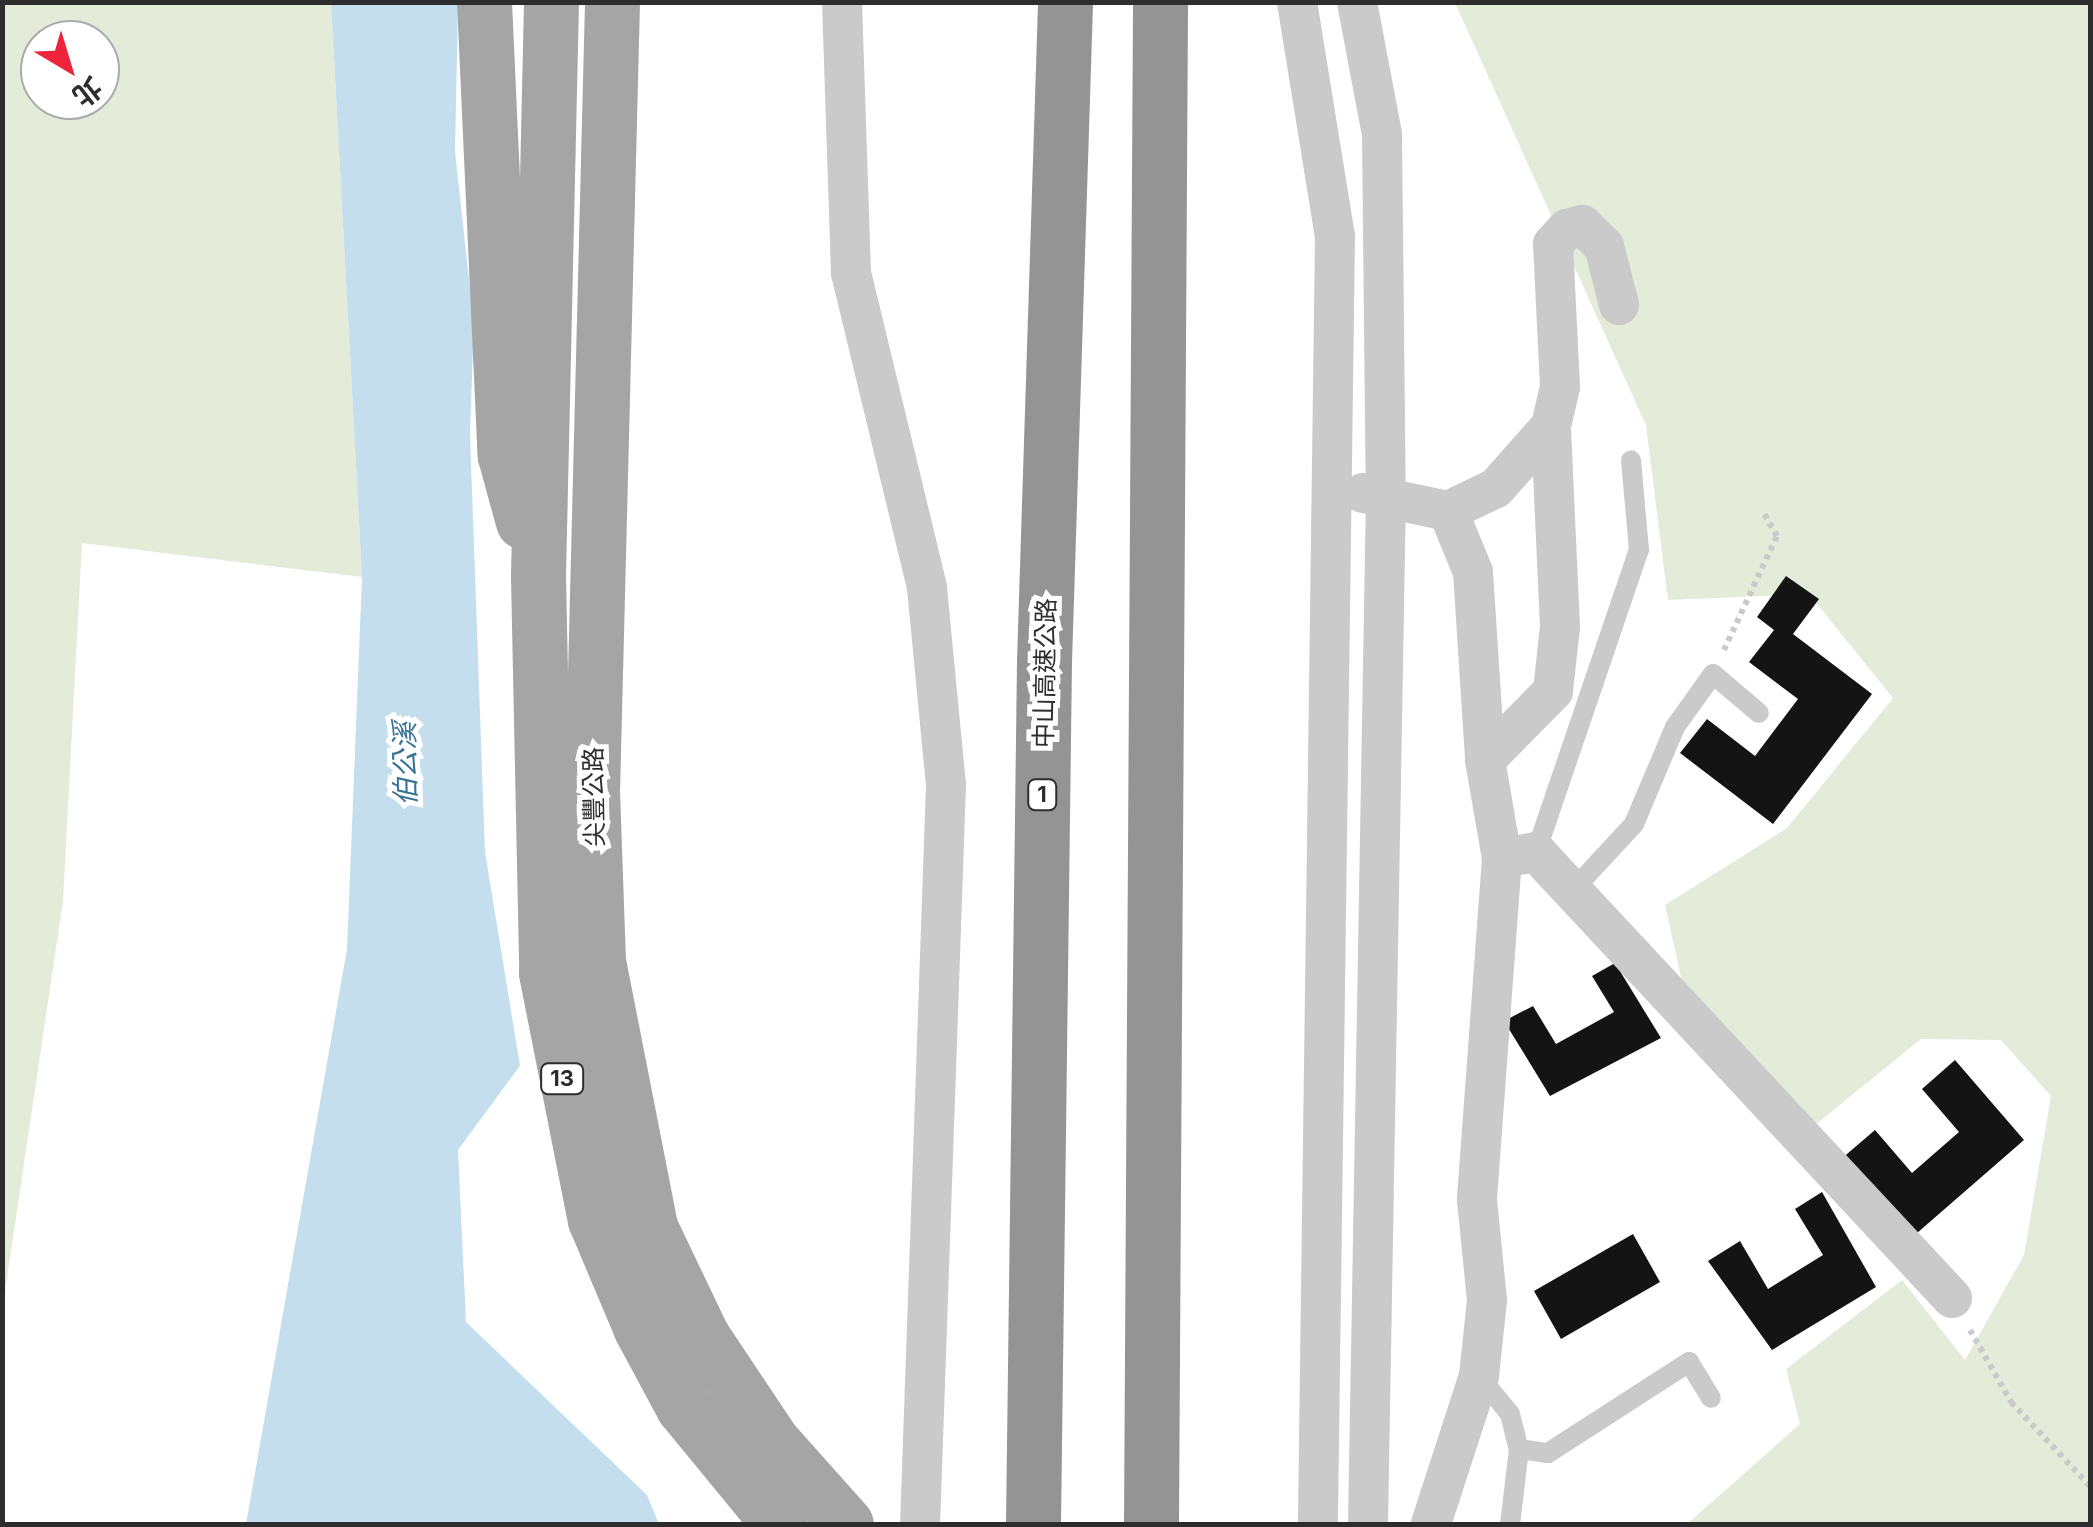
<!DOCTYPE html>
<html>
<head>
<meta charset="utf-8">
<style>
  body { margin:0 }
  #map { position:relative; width:2093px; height:1527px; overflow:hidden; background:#fff; font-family:Inter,"Noto Sans TC",sans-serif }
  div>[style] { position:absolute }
  .green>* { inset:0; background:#e4ebd9 }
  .water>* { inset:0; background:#c4deed }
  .pier>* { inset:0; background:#fff }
  .building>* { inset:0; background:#141414 }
  .path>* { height:6px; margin-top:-3px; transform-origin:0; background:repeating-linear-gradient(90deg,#cacaca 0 5px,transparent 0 10px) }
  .service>* { height:20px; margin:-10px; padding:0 10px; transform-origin:10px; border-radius:10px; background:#cacaca }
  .minor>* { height:40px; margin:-20px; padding:0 20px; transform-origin:20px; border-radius:20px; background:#cacaca }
  .primary>* { height:55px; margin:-27.5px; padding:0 27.5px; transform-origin:27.5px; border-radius:27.5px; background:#a5a5a5 }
  .motorway>* { height:55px; margin:-27.5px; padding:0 27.5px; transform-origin:27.5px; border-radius:27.5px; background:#949494 }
  span { translate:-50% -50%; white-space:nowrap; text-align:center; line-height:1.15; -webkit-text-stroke:10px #fff; paint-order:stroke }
  .shield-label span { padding:2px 8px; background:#fff; border:2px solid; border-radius:8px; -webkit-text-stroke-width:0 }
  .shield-label { font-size:22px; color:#2d2d2d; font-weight:700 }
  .street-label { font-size:25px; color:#2d2d2d }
  .water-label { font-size:28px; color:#377393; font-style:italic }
  .frame { position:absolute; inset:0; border:5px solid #2d2d2d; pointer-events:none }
  .north { position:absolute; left:20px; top:20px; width:100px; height:100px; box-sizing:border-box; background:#fff; border:2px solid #ababab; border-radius:50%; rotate:142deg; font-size:28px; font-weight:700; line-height:40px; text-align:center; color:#2d2d2d }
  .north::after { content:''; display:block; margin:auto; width:35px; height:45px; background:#ef233b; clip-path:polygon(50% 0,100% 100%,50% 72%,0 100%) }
</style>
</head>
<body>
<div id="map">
  <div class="green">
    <i style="clip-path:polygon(evenodd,3px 3px,331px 3px,362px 577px,82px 543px,63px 901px,3px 1305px,3px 3px,40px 40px,100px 40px,100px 100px,40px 100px,40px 40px)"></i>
    <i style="clip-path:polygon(1455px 3px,2090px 3px,2090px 1524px,1687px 1524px,1800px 1424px,1786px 1369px,1902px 1280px,1965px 1360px,2024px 1255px,2051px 1096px,2001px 1040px,1921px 1039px,1815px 1125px,1684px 991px,1665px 905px,1787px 828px,1893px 698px,1809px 594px,1668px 600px,1646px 425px)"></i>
  </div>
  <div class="water">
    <i style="clip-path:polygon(331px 3px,458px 3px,455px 151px,550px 1025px,458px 1150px,466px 1322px,647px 1495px,659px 1524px,246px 1524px,347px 949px,362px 577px)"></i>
  </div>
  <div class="pier">
    <i style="clip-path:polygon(475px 290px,559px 430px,593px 821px,555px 1026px,521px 1072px,485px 852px,470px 435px)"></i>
  </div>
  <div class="building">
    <i style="clip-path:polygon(1786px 576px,1819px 599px,1793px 634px,1872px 694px,1773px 824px,1680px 753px,1707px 719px,1755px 756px,1798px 699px,1749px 662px,1774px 630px,1757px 617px)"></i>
    <i style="clip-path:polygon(1615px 963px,1661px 1038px,1550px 1096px,1504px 1021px,1533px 1006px,1556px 1044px,1614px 1012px,1592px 976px)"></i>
    <i style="clip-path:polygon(1955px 1060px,2024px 1140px,1909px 1240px,1840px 1160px,1875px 1130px,1912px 1173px,1959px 1132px,1922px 1089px)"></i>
    <i style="clip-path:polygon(1822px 1192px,1876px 1287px,1772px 1350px,1708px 1261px,1740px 1241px,1768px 1289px,1823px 1255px,1795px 1209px)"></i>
    <i style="clip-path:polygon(1633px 1234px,1660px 1282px,1561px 1339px,1534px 1291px)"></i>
  </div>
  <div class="path">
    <i style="left:1724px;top:650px;width:126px;rotate:-65.1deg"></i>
    <i style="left:1777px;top:536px;width:30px;rotate:-120deg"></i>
    <i style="left:1970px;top:1330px;width:83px;rotate:60.3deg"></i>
    <i style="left:2011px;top:1402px;width:115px;rotate:46.8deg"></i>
  </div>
  <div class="service">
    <i style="left:1536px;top:852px;width:319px;rotate:-71.2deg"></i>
    <i style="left:1639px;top:550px;width:90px;rotate:-95.1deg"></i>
    <i style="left:1572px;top:891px;width:91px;rotate:-47.2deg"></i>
    <i style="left:1634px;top:824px;width:105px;rotate:-67.1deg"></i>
    <i style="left:1675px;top:727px;width:65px;rotate:-54.4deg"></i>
    <i style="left:1713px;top:674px;width:60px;rotate:40.3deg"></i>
    <i style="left:1479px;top:1376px;width:49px;rotate:50.8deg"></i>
    <i style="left:1510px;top:1414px;width:36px;rotate:76deg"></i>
    <i style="left:1519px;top:1449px;width:76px;rotate:96.8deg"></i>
    <i style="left:1519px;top:1449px;width:29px;rotate:8deg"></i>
    <i style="left:1548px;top:1453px;width:168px;rotate:-32.8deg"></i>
    <i style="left:1689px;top:1362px;width:42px;rotate:58.6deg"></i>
  </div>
  <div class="minor">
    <i style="left:842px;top:2px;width:271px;rotate:88.1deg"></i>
    <i style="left:851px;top:273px;width:324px;rotate:76.4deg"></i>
    <i style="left:927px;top:588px;width:198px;rotate:84.5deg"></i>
    <i style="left:946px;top:785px;width:739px;rotate:92.01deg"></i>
    <i style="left:1297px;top:2px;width:237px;rotate:80.8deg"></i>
    <i style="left:1335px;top:236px;width:1288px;rotate:90.76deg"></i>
    <i style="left:1357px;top:2px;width:134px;rotate:79.3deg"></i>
    <i style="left:1382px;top:134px;width:359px;rotate:89.4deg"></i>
    <i style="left:1386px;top:493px;width:1031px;rotate:91deg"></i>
    <i style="left:1363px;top:493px;width:87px;rotate:12deg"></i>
    <i style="left:1448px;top:511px;width:66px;rotate:67.7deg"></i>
    <i style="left:1473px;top:572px;width:188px;rotate:86.3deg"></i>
    <i style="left:1485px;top:760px;width:99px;rotate:80.2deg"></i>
    <i style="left:1502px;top:858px;width:343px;rotate:94.2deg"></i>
    <i style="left:1477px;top:1200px;width:100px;rotate:84.3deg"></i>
    <i style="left:1487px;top:1300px;width:76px;rotate:96deg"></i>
    <i style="left:1479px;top:1376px;width:156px;rotate:108deg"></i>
    <i style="left:1448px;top:511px;width:53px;rotate:-25.6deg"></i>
    <i style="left:1496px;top:488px;width:83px;rotate:-48.4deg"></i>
    <i style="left:1551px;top:426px;width:40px;rotate:-77deg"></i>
    <i style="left:1560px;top:387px;width:143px;rotate:-92.8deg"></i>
    <i style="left:1553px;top:244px;width:21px;rotate:-47deg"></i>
    <i style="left:1567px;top:229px;width:16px;rotate:-15deg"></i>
    <i style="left:1582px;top:225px;width:30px;rotate:44deg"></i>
    <i style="left:1604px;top:246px;width:61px;rotate:75.7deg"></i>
    <i style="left:1485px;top:760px;width:97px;rotate:-45.4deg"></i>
    <i style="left:1553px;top:691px;width:64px;rotate:-83.8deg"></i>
    <i style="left:1560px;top:627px;width:201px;rotate:-92.6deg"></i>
    <i style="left:1502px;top:858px;width:35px;rotate:-10deg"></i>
    <i style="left:1536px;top:852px;width:610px;rotate:46.99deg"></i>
  </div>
  <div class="primary">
    <i style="left:484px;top:2px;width:454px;rotate:87.4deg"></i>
    <i style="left:505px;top:456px;width:68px;rotate:74.7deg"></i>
    <i style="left:551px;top:2px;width:575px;rotate:91.3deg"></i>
    <i style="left:538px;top:577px;width:396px;rotate:88.8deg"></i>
    <i style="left:546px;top:973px;width:252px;rotate:78.8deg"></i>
    <i style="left:595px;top:1220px;width:118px;rotate:67.1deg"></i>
    <i style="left:641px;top:1329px;width:89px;rotate:61.7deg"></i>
    <i style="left:683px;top:1407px;width:151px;rotate:50.6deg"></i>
    <i style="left:612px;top:2px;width:788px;rotate:91.45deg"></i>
    <i style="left:592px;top:790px;width:171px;rotate:88deg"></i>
    <i style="left:598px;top:961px;width:271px;rotate:78.9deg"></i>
    <i style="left:650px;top:1227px;width:121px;rotate:64.5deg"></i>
    <i style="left:702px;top:1336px;width:126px;rotate:56.3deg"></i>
    <i style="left:772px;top:1441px;width:111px;rotate:48.3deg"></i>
  </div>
  <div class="motorway">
    <i style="left:1033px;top:1524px;width:863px;rotate:-89.27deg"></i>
    <i style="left:1044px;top:661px;width:659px;rotate:-88.17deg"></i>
    <i style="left:1151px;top:1524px;width:1522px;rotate:-89.66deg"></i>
  </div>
  <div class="shield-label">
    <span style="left:1042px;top:795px">1</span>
    <span style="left:562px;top:1079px">13</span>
  </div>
  <div class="street-label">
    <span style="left:1045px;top:673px;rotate:-89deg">中山高速公路</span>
    <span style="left:594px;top:797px;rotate:-91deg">尖豐公路</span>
  </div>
  <div class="water-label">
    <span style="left:405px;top:764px;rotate:-91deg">伯公溪</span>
  </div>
  <div class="frame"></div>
  <div class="north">北</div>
</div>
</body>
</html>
